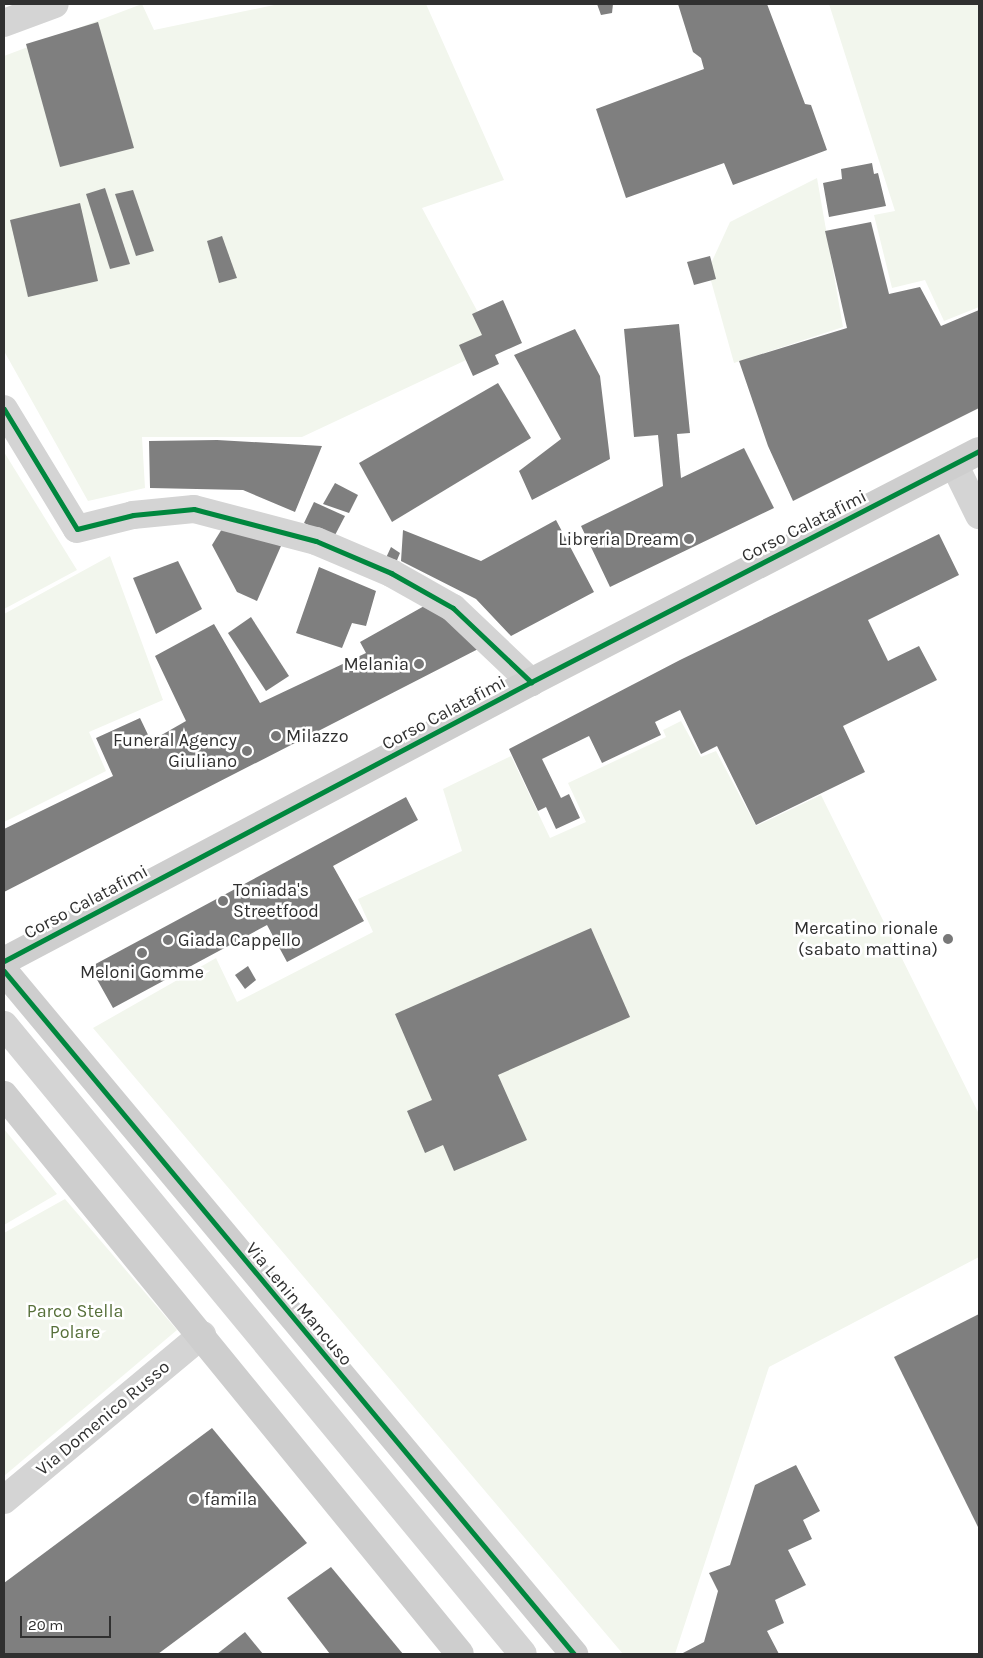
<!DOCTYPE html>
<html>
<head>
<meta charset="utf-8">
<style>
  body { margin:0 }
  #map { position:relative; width:983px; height:1658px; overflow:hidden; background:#fff; font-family:Karla,sans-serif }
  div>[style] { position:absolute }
  .green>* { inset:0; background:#f2f6ed }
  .building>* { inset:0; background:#7f7f7f }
  .street>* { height:28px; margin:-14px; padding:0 14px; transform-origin:14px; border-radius:14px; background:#d4d4d4 }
  .secondary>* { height:28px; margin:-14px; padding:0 14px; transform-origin:14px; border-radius:14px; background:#cecece }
  .cycleway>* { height:5px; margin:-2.5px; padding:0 2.5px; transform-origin:2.5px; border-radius:2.5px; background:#00873e }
  .dots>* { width:14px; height:14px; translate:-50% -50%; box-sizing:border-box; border:2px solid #fff; border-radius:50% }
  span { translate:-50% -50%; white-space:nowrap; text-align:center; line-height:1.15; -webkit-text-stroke:5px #fff; paint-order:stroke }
  .street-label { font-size:18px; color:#303030 }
  .poi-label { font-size:18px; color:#303030 }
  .right { translate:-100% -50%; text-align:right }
  .left { translate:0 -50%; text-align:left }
  .park-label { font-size:18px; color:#57703a }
  .frame { position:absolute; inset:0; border:5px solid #303030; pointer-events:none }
  .scale { position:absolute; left:20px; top:1616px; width:91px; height:22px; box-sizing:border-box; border:2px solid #303030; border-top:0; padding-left:6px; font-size:15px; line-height:18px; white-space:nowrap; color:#303030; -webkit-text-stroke:4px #fff; paint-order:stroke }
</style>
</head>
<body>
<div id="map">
  <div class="green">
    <i style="clip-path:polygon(142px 4px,154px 30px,279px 4px,426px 4px,504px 180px,422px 208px,496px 346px,302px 437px,142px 437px,145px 488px,88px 501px,4px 351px,4px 56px)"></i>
    <i style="clip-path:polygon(829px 4px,979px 4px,979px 307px,944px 321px,925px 280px,892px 288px,874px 215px,895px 211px)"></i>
    <i style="clip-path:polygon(817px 178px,843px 327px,734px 363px,708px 270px,730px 222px)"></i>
    <i style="clip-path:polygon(4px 452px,77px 570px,4px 609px)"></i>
    <i style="clip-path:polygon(110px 556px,163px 700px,89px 732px,106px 771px,4px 822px,4px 614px)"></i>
    <i style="clip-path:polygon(681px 721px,701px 757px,716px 751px,756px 826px,821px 795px,979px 1114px,979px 1257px,769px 1367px,675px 1654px,623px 1654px,93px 1028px,216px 958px,237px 1002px,373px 932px,358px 899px,462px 851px,443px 789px,511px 756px,550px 838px,586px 822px,568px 783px,666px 737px,663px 730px)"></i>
    <i style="clip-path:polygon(4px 1129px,57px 1194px,4px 1225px)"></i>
    <i style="clip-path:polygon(65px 1199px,177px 1330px,4px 1476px,4px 1233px)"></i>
  </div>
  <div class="building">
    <i style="clip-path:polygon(597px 4px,613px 4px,612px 13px,601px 15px)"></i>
    <i style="clip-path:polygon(678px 4px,767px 4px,805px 104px,811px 105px,827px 150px,733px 185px,724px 163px,626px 198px,596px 109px,704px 69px,701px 58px,693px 52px)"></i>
    <i style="clip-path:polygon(98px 22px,134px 148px,60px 167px,26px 44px)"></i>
    <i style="clip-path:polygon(872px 163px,874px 174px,878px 173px,886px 206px,829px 217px,823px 183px,842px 179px,841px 169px)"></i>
    <i style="clip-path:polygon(105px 188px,130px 264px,110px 269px,86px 194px)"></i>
    <i style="clip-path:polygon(133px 190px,154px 251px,136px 256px,115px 194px)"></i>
    <i style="clip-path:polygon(80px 203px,98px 281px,28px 297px,10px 220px)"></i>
    <i style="clip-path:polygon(871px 222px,889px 294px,920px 287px,941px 326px,979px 310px,979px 408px,793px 501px,768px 446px,739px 361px,847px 328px,825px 231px)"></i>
    <i style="clip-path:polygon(222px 236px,237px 278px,219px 283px,207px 241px)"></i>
    <i style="clip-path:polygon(710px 256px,716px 279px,694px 285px,687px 262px)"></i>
    <i style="clip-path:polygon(503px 300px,522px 343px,495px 355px,499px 364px,473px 376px,459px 345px,482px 335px,472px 314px)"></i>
    <i style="clip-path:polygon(679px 324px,690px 433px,677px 434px,681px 478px,744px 448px,774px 508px,610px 587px,581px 526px,663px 486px,658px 435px,634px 437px,624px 329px)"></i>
    <i style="clip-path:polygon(575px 329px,600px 376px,610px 459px,532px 500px,519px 471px,561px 439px,514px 355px)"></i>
    <i style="clip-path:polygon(498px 383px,531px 438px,392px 522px,359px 463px)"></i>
    <i style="clip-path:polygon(217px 440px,322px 446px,295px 512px,243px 490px,150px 488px,149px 441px)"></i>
    <i style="clip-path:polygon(335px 483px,358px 495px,349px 513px,323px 504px)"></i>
    <i style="clip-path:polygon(314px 502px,345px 516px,334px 537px,304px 523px)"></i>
    <i style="clip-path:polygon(556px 520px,594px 592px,511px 636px,476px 599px,401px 561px,403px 530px,481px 561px)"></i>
    <i style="clip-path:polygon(225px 524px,281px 546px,257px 601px,237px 592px,212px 545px)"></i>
    <i style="clip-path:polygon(939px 534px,959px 575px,868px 620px,888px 661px,919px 646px,937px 680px,843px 726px,865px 772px,756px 825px,717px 746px,701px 754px,680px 710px,655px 722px,661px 735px,602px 763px,589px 736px,542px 759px,561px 798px,569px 794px,580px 818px,556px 829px,546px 807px,538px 811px,509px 749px,680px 660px)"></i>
    <i style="clip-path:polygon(391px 547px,400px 553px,395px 565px,385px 560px)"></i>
    <i style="clip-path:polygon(178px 561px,202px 609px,156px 634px,133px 578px)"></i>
    <i style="clip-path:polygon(319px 567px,376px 591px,366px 626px,352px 623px,342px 648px,296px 633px)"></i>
    <i style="clip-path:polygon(426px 605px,484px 646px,4px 892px,4px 829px,113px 776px,96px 738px,140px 718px,151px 741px,186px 721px,155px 656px,214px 624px,260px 703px,366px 653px,360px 642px)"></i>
    <i style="clip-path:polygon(251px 617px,289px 676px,266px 691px,228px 633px)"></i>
    <i style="clip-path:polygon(406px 797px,418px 820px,333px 866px,364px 921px,287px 962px,267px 925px,113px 1008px,90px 967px)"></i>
    <i style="clip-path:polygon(591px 928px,630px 1017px,498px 1075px,527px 1140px,454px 1171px,443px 1145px,425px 1153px,407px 1111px,432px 1100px,395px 1014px)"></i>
    <i style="clip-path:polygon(248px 966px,256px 980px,245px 989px,235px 975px)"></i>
    <i style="clip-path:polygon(979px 1314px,979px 1529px,894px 1357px)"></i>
    <i style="clip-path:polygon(212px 1428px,307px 1543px,158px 1654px,4px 1654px,4px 1583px)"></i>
    <i style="clip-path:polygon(796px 1465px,820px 1511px,803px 1520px,812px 1539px,788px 1550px,806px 1585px,775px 1600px,784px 1623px,767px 1631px,779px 1654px,681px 1654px,704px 1642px,718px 1591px,709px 1573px,730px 1565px,755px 1485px)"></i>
    <i style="clip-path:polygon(331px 1567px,403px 1654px,330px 1654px,287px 1598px)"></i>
    <i style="clip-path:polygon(245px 1632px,263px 1654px,217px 1654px)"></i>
  </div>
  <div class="street">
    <i style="left:4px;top:23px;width:54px;rotate:-20.4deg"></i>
    <i style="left:4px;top:409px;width:140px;rotate:58.7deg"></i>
    <i style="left:77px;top:529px;width:58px;rotate:-14deg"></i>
    <i style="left:133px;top:515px;width:61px;rotate:-5.6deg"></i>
    <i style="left:194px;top:509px;width:126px;rotate:14.7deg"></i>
    <i style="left:316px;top:541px;width:82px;rotate:23.1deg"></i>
    <i style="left:391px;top:573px;width:71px;rotate:29.4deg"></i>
    <i style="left:453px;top:608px;width:108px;rotate:43.5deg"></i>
    <i style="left:954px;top:464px;width:57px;rotate:63.9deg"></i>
    <i style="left:4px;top:1025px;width:815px;rotate:50.47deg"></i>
    <i style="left:4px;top:1500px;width:258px;rotate:-39.8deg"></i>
  </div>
  <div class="secondary">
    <i style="left:4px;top:961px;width:596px;rotate:-27.9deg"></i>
    <i style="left:531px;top:682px;width:504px;rotate:-27.28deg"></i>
    <i style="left:4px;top:971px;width:890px;rotate:50.15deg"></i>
    <i style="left:4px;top:1095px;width:721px;rotate:50.79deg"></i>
  </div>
  <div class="cycleway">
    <i style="left:4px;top:409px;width:140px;rotate:58.7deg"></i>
    <i style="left:77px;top:529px;width:58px;rotate:-14deg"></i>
    <i style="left:133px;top:515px;width:61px;rotate:-5.6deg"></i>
    <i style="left:194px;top:509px;width:126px;rotate:14.7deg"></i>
    <i style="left:316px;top:541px;width:82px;rotate:23.1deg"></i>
    <i style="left:391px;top:573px;width:71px;rotate:29.4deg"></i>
    <i style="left:453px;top:608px;width:108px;rotate:43.5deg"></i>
    <i style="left:4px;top:961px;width:596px;rotate:-27.9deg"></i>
    <i style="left:531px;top:682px;width:504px;rotate:-27.28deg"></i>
    <i style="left:4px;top:971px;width:890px;rotate:50.15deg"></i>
  </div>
  <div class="dots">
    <i style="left:689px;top:539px;background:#787878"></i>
    <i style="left:419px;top:664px;background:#787878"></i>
    <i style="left:276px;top:736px;background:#787878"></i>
    <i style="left:247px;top:751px;background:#787878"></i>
    <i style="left:223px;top:901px;background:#787878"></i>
    <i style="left:948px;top:939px;background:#787878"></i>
    <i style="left:168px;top:940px;background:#787878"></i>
    <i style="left:142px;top:953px;background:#787878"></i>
    <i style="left:194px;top:1499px;background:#787878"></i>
  </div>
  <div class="street-label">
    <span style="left:804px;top:526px;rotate:-27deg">Corso Calatafimi</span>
    <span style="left:444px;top:713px;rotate:-28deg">Corso Calatafimi</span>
    <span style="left:86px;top:902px;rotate:-28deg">Corso Calatafimi</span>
    <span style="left:299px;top:1304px;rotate:50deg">Via Lenin Mancuso</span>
    <span style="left:103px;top:1418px;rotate:-40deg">Via Domenico Russo</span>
  </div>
  <div class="poi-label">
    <span class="right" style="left:679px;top:539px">Libreria Dream</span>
    <span class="right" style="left:409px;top:664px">Melania</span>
    <span class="left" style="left:286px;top:736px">Milazzo</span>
    <span class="right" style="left:237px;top:751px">Funeral Agency<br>Giuliano</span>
    <span class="left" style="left:233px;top:901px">Toniada's<br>Streetfood</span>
    <span class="right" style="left:938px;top:939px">Mercatino rionale<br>(sabato mattina)</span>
    <span class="left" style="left:178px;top:940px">Giada Cappello</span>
    <span style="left:142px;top:972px">Meloni Gomme</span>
    <span class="left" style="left:204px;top:1499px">famila</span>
  </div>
  <div class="park-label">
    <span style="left:75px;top:1322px">Parco Stella<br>Polare</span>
  </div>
  <div class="frame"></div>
  <div class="scale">20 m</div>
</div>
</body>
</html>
